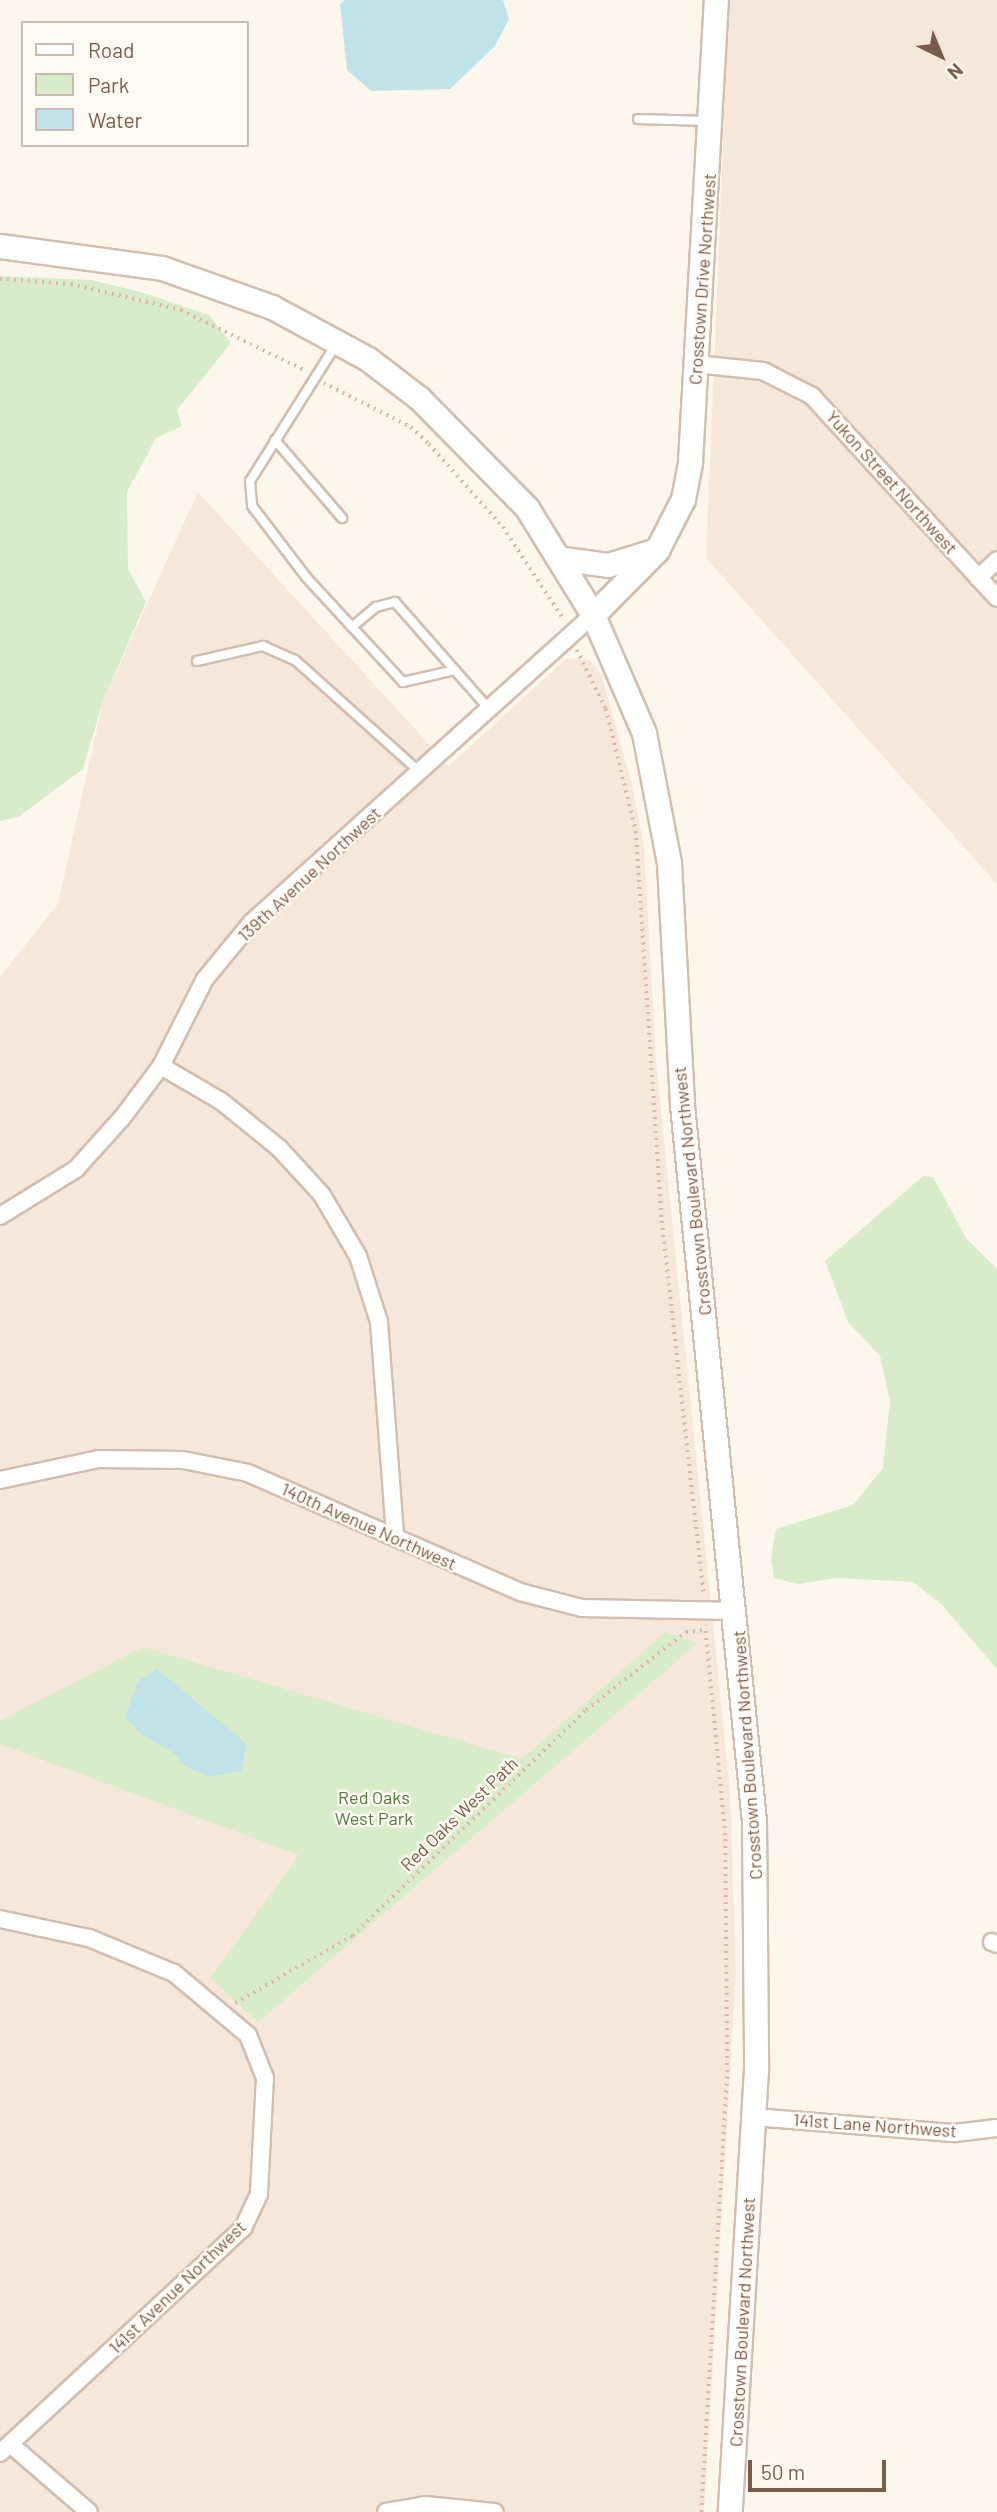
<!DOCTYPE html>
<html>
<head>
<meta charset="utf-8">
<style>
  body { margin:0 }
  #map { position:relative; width:997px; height:2512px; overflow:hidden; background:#fdf6ec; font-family:Barlow,sans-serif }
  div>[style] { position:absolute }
  .residential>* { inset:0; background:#f5e8da }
  .green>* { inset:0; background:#d8ecc9 }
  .water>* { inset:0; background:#bfe3e8 }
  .path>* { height:3.5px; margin-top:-1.75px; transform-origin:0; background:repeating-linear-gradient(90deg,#d9b8a5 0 2px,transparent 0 7px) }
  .roads { filter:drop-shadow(2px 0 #d1beb0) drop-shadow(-2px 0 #d1beb0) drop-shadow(0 2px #d1beb0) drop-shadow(0 -2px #d1beb0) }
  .lane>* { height:8px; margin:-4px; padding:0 4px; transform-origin:4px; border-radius:4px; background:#fff }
  .street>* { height:16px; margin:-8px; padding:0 8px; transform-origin:8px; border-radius:8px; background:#fff }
  .secondary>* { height:23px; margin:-11.5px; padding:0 11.5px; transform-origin:11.5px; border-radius:11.5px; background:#fff }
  span { translate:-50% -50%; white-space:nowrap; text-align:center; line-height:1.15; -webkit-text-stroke:5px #fffaf3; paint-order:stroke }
  .street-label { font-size:18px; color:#7a5c4d }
  .park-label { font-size:18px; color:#537a41 }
  .legend { position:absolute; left:21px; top:21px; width:228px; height:126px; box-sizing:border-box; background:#fffaf3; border:2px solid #cabbb1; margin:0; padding:9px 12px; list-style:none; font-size:21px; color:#7a5c4d }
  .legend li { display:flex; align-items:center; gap:14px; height:35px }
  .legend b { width:35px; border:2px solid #cabbb1 }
  .north { position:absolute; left:906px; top:21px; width:70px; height:70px; -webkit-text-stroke:5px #fffaf3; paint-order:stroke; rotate:137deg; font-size:19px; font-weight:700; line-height:28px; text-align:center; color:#7a5c4d }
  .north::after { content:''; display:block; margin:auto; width:24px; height:32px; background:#7a5c4d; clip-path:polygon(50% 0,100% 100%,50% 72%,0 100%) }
  .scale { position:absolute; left:748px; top:2460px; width:138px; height:32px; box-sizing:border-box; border:4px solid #7a5c4d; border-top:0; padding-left:9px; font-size:21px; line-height:24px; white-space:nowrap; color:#7a5c4d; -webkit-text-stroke:5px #fffaf3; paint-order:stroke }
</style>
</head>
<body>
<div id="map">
  <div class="residential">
    <i style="clip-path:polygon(729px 0,997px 0,997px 884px,706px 558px)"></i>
    <i style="clip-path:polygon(198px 492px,449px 766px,567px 658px,589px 660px,601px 673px,632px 785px,644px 847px,656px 1061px,730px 1792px,736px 1971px,704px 2512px,0 2512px,0 977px,58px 904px,103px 701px)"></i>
  </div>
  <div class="green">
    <i style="clip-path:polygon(0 276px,91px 280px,141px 292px,209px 315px,231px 343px,177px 410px,182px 426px,156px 438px,127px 492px,128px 569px,146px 602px,103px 701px,83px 769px,18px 817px,0 821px)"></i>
    <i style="clip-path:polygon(923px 1176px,933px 1177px,966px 1238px,997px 1269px,997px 1669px,941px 1604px,913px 1582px,838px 1578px,797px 1584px,774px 1578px,771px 1558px,776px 1529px,853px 1505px,883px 1468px,890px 1401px,880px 1356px,848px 1322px,825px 1261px)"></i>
    <i style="clip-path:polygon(665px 1632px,698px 1643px,258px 2022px,210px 1978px,299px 1855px,0 1744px,0 1721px,143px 1647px,522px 1759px)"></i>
  </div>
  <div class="water">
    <i style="clip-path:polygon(345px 0,503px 0,509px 19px,495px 46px,450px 89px,371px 91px,347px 70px,340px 4px)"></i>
    <i style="clip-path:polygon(157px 1669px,247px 1744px,241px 1771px,209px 1777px,179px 1763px,177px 1755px,142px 1735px,125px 1717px,138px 1681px)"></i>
  </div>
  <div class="path">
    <i style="left:0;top:279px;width:71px;rotate:4deg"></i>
    <i style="left:71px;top:284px;width:113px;rotate:13.3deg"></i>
    <i style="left:181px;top:310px;width:139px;rotate:26deg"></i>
    <i style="left:324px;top:383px;width:97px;rotate:26.8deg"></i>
    <i style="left:411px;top:427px;width:25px;rotate:43deg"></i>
    <i style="left:429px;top:444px;width:111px;rotate:48.3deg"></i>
    <i style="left:503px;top:527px;width:111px;rotate:56.7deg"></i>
    <i style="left:577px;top:650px;width:66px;rotate:63.8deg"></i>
    <i style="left:606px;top:709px;width:126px;rotate:76.2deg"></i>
    <i style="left:636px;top:831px;width:391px;rotate:86.2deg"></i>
    <i style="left:662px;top:1221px;width:375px;rotate:83.6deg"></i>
    <i style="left:235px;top:2003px;width:135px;rotate:-29.8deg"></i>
    <i style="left:352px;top:1936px;width:325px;rotate:-44deg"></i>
    <i style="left:586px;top:1710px;width:127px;rotate:-38deg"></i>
    <i style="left:686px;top:1632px;width:19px;rotate:-6deg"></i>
    <i style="left:701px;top:2512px;width:441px;rotate:-86.6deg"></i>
    <i style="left:727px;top:2072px;width:237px;rotate:-90.5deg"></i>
    <i style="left:725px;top:1835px;width:210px;rotate:-95.5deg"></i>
  </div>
  <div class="roads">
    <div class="lane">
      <i style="left:638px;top:119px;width:70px;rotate:1.6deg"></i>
      <i style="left:337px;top:343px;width:163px;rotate:122.2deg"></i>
      <i style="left:250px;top:481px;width:25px;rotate:85deg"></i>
      <i style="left:252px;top:506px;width:89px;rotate:52.7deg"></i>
      <i style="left:306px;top:577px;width:143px;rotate:47.3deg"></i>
      <i style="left:403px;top:682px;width:53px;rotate:-13deg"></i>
      <i style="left:275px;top:440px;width:103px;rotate:49.3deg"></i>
      <i style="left:352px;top:627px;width:31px;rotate:-40deg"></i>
      <i style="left:376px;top:607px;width:20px;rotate:-15deg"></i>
      <i style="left:395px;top:602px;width:142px;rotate:48.7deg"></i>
      <i style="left:197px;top:661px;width:68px;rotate:-12.8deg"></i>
      <i style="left:263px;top:646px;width:35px;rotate:24deg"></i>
      <i style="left:295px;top:660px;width:168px;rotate:41.9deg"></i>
    </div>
    <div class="street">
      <i style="left:696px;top:364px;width:67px;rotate:6deg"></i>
      <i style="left:763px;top:371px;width:55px;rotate:27deg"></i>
      <i style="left:812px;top:396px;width:274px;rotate:47.5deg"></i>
      <i style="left:978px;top:578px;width:26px;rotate:-43deg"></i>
      <i style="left:161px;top:1066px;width:69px;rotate:30.3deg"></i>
      <i style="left:221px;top:1101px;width:75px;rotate:39deg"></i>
      <i style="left:279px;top:1148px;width:64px;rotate:47.5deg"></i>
      <i style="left:322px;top:1195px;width:71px;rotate:59.5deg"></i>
      <i style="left:358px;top:1256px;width:69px;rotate:72.3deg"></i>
      <i style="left:379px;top:1322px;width:216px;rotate:85.7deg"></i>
      <i style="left:0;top:1216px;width:89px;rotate:-31.7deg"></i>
      <i style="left:76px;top:1169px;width:69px;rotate:-48deg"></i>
      <i style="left:122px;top:1118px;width:65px;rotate:-53.1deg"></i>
      <i style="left:161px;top:1066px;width:97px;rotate:-63.2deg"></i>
      <i style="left:205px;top:979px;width:74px;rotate:-50.5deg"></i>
      <i style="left:252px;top:922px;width:459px;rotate:-42deg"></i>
      <i style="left:0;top:1480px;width:101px;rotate:-12deg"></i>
      <i style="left:99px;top:1459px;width:84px;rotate:0.7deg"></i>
      <i style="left:183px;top:1460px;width:66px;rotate:11.3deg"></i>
      <i style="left:248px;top:1473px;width:297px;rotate:23.6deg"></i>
      <i style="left:520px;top:1592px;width:64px;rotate:14.5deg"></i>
      <i style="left:582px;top:1608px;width:154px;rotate:1.1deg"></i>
      <i style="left:0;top:1919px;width:91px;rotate:12.1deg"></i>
      <i style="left:89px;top:1938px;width:92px;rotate:22.4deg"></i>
      <i style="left:174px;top:1973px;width:97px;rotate:40deg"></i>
      <i style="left:248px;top:2035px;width:46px;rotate:68.4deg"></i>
      <i style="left:265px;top:2078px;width:116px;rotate:93deg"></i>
      <i style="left:259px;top:2194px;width:38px;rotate:115deg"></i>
      <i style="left:243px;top:2228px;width:331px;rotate:137.2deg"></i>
      <i style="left:992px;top:1942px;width:5px;rotate:22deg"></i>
      <i style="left:754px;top:2117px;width:202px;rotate:4.6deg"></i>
      <i style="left:955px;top:2133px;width:42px;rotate:-6.8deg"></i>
      <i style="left:10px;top:2444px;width:104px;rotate:40.7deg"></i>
      <i style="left:386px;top:2512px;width:40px;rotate:-10deg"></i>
      <i style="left:425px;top:2505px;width:70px;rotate:5.7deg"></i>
    </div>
    <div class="secondary">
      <i style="left:0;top:246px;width:163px;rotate:7.7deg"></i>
      <i style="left:162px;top:268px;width:117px;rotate:19.5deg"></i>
      <i style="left:272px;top:307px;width:109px;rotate:28.4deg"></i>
      <i style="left:368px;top:359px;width:64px;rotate:37.4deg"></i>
      <i style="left:419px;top:398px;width:154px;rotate:45.5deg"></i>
      <i style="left:527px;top:508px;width:126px;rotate:58.3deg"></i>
      <i style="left:593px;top:615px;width:129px;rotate:66.6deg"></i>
      <i style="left:644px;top:733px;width:132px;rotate:79.1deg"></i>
      <i style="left:669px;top:863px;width:242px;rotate:86.9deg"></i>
      <i style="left:682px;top:1105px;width:720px;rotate:84.26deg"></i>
      <i style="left:754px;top:1821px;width:248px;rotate:89.5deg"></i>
      <i style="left:756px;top:2069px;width:444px;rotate:93.4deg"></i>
      <i style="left:563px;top:559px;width:45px;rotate:7.6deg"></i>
      <i style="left:608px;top:565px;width:44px;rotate:-17.2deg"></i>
      <i style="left:593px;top:615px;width:91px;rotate:-45.4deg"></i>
      <i style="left:657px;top:550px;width:57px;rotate:-63deg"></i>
      <i style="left:683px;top:499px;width:38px;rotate:-79deg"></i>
      <i style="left:690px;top:462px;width:463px;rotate:-86.8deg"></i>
    </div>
  </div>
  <div class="street-label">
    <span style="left:702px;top:279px;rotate:-86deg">Crosstown Drive Northwest</span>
    <span style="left:892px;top:482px;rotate:48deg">Yukon Street Northwest</span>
    <span style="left:309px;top:874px;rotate:-43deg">139th Avenue Northwest</span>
    <span style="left:692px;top:1191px;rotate:-96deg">Crosstown Boulevard Northwest</span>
    <span style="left:369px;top:1526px;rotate:24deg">140th Avenue Northwest</span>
    <span style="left:747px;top:1755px;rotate:-94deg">Crosstown Boulevard Northwest</span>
    <span style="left:459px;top:1814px;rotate:-44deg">Red Oaks West Path</span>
    <span style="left:875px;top:2125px;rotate:4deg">141st Lane Northwest</span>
    <span style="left:177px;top:2287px;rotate:-44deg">141st Avenue Northwest</span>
    <span style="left:742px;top:2322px;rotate:-87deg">Crosstown Boulevard Northwest</span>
  </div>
  <div class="park-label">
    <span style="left:374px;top:1808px">Red Oaks<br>West Park</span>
  </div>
  <ul class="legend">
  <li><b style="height:9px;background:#fff"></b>Road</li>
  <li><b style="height:19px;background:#d8ecc9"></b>Park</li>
  <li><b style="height:19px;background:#bfe3e8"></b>Water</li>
  </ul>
  <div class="north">N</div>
  <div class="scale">50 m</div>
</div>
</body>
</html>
